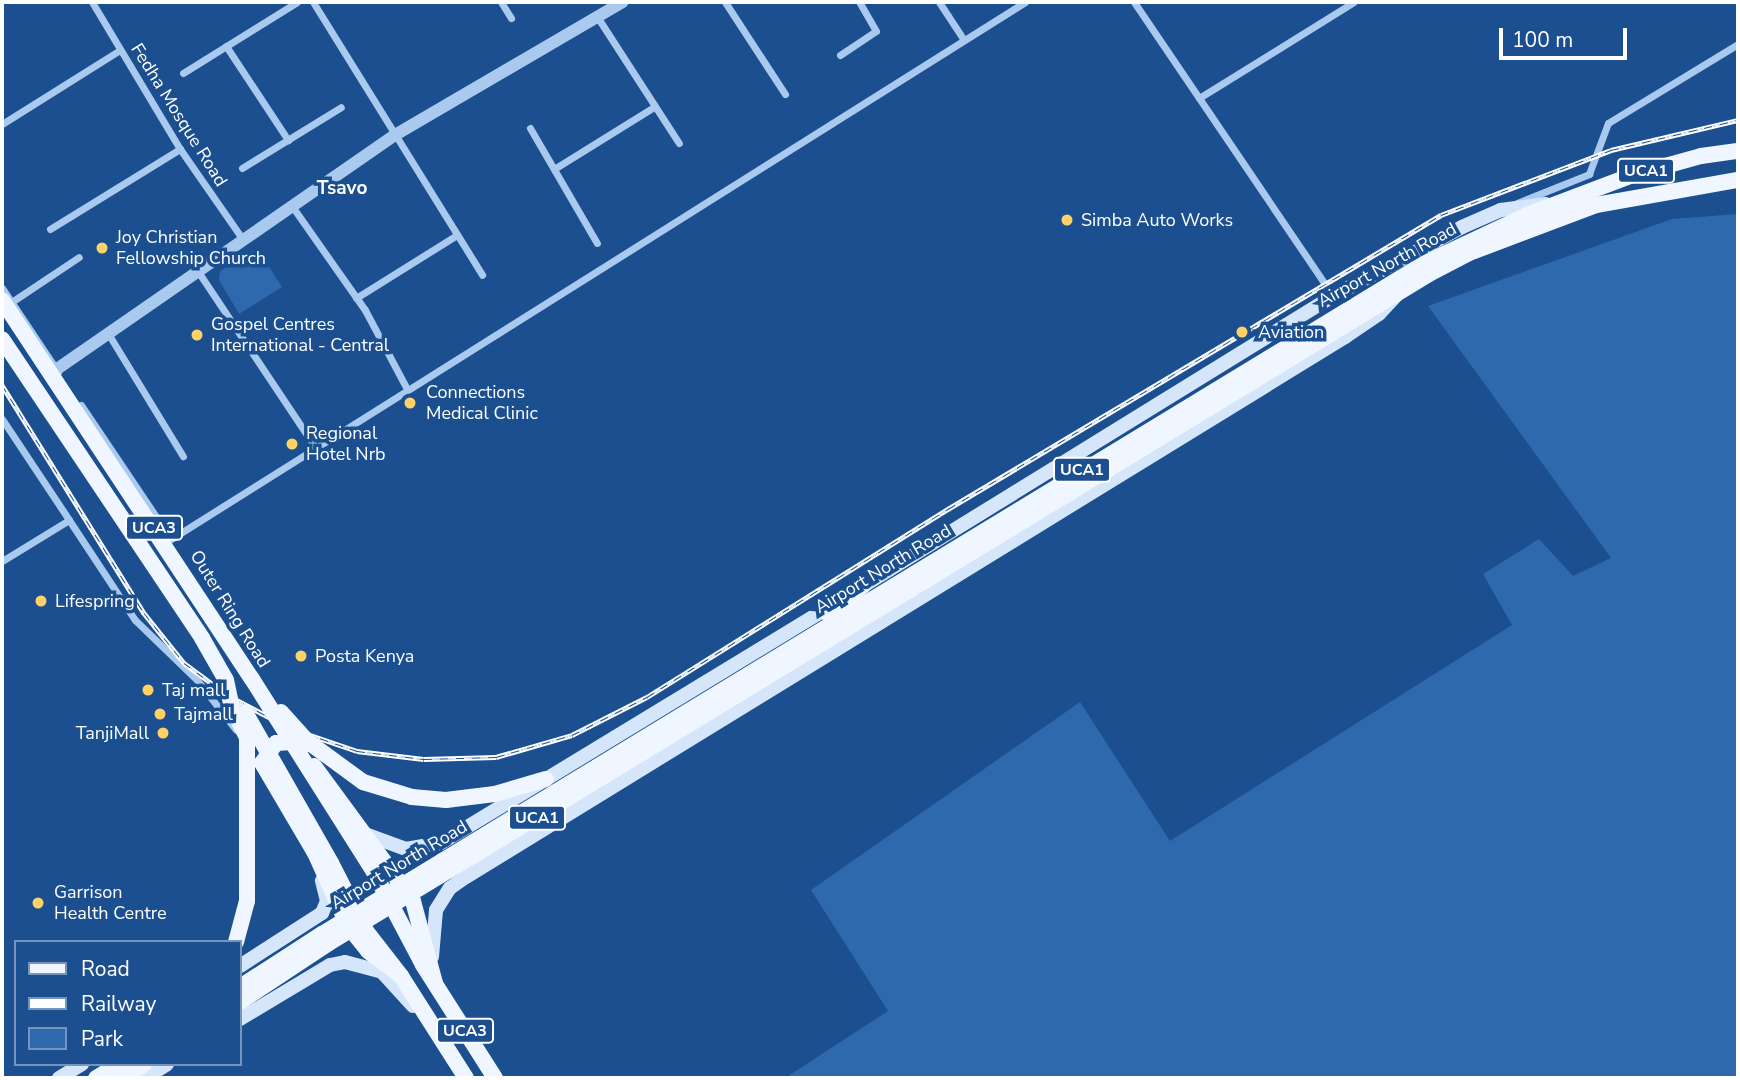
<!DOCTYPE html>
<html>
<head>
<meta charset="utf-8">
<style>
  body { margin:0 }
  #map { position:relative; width:1740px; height:1080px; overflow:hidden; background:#1b4f8f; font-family:"Nunito Sans",sans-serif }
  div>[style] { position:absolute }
  .green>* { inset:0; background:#2e69ad }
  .minor>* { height:7px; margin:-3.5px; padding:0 3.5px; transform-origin:3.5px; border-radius:3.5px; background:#a9c9ee }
  .tertiary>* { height:12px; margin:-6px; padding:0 6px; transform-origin:6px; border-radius:6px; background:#a9c9ee }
  .secondary>* { height:14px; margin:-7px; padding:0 7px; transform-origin:7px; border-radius:7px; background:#d6e6fa }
  .primary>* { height:16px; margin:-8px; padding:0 8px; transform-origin:8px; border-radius:8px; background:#f0f6ff }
  .rail>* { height:5px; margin-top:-2.5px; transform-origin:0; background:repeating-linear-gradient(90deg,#1b4f8f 0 8px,#fff 0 16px); box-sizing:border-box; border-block:2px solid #fff }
  .primary-bridge>* { height:16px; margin:-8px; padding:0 8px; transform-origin:8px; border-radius:8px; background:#f0f6ff }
  .dots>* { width:19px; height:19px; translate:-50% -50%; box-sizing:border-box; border:4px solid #1b4f8f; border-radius:50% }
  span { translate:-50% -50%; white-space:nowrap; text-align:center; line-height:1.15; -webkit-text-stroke:7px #1b4f8f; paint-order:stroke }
  .shield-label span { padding:2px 5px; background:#1b4f8f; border:2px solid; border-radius:5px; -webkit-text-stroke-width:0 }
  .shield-label { font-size:16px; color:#fff; font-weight:700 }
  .street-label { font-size:18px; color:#fff }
  .poi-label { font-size:18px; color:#fff }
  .left { translate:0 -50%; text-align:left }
  .right { translate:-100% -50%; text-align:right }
  .neighbourhood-label { font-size:19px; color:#fff; font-weight:700 }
  .frame { position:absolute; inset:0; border:4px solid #fff; pointer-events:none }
  .legend { position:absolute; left:14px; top:940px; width:228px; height:126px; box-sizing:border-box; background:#1b4f8f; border:2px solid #7695bc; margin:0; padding:9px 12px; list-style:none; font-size:21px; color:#fff }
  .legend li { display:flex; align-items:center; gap:14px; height:35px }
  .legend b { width:35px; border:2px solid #7695bc }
  .scale { position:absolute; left:1499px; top:28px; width:128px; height:32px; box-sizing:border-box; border:4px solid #fff; border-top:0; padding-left:9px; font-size:21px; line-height:24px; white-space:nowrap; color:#fff; -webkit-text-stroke:5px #1b4f8f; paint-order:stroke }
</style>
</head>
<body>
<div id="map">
  <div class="green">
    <i style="clip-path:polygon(1738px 214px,1738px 1078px,785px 1078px,888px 1011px,811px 890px,1080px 702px,1170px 841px,1512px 625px,1483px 574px,1539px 539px,1573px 576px,1611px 558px,1428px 306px,1672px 219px)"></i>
    <i style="clip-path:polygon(257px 248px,282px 287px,239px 314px,219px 280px,220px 271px)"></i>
  </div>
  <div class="minor">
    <i style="left:92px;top:2px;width:171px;rotate:59.1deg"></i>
    <i style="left:180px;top:149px;width:112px;rotate:55.2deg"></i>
    <i style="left:313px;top:2px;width:321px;rotate:58.2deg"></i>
    <i style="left:501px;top:2px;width:19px;rotate:58deg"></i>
    <i style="left:725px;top:2px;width:110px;rotate:56.9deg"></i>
    <i style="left:939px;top:2px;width:45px;rotate:56.7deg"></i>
    <i style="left:1134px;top:2px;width:355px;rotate:55.9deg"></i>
    <i style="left:598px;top:18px;width:149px;rotate:57.1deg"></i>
    <i style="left:226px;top:46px;width:113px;rotate:56.6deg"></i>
    <i style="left:840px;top:55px;width:43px;rotate:-33.7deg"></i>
    <i style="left:876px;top:31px;width:34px;rotate:-120deg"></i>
    <i style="left:183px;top:73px;width:134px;rotate:-31.9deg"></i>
    <i style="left:1199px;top:98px;width:182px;rotate:-31.8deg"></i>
    <i style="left:2px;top:124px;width:139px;rotate:-32.1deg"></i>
    <i style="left:530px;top:128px;width:133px;rotate:59.8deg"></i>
    <i style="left:242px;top:168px;width:116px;rotate:-31.6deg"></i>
    <i style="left:554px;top:169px;width:118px;rotate:-31.8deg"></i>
    <i style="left:1517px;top:203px;width:78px;rotate:-21.9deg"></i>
    <i style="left:1589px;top:174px;width:54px;rotate:-69.6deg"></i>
    <i style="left:1608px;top:123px;width:152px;rotate:-31.3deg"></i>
    <i style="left:294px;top:209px;width:123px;rotate:54.9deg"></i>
    <i style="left:365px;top:310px;width:89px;rotate:62deg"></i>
    <i style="left:50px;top:229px;width:153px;rotate:-31.6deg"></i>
    <i style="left:199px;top:273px;width:213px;rotate:56.3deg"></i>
    <i style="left:2px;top:288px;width:101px;rotate:56.3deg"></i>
    <i style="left:356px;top:298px;width:119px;rotate:-32deg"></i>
    <i style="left:13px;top:301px;width:79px;rotate:-33.7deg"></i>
    <i style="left:109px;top:335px;width:142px;rotate:58.6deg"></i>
    <i style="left:81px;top:405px;width:161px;rotate:56.1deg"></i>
    <i style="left:171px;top:539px;width:1009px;rotate:-32.16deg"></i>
    <i style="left:2px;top:419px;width:121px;rotate:56.4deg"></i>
    <i style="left:69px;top:520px;width:79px;rotate:148.5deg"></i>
    <i style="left:69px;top:520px;width:120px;rotate:56.6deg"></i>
    <i style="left:135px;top:620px;width:86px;rotate:44.1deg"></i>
    <i style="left:197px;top:680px;width:63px;rotate:52deg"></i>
  </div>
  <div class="tertiary">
    <i style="left:57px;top:369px;width:411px;rotate:-34.7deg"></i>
    <i style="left:395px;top:135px;width:264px;rotate:-30.3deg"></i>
  </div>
  <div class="secondary">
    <i style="left:855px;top:591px;width:562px;rotate:-31.68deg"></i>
    <i style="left:1333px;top:296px;width:146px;rotate:-28.1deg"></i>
    <i style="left:1462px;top:227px;width:43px;rotate:-23.6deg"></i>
    <i style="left:1501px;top:210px;width:45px;rotate:-7.6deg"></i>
    <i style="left:368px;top:835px;width:40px;rotate:20.2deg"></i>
    <i style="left:406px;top:849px;width:36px;rotate:-10deg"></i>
    <i style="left:441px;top:843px;width:461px;rotate:-31.3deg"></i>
    <i style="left:432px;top:957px;width:47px;rotate:-85.1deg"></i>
    <i style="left:436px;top:910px;width:26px;rotate:-58deg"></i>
    <i style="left:450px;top:888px;width:19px;rotate:-35deg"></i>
    <i style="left:466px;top:877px;width:1032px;rotate:-31.56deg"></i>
    <i style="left:1345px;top:337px;width:41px;rotate:-34.1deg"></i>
    <i style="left:1379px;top:314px;width:25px;rotate:-47deg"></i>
    <i style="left:240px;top:966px;width:98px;rotate:-32.9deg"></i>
    <i style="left:322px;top:913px;width:13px;rotate:-67deg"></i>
    <i style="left:327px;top:901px;width:21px;rotate:-104deg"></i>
    <i style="left:240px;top:1019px;width:105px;rotate:-31deg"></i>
    <i style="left:330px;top:965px;width:15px;rotate:-11deg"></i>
    <i style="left:345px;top:962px;width:38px;rotate:15deg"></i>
    <i style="left:382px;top:972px;width:46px;rotate:47.6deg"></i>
    <i style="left:59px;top:1078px;width:27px;rotate:-31deg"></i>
    <i style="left:145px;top:1078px;width:26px;rotate:-32deg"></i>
  </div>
  <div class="primary">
    <i style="left:2px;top:300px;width:454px;rotate:56.6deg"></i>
    <i style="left:2px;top:339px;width:360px;rotate:56.2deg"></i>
    <i style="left:202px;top:638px;width:48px;rotate:60.3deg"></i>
    <i style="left:828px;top:614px;width:45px;rotate:-38.7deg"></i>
    <i style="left:301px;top:748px;width:11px;rotate:-146deg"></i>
    <i style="left:292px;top:742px;width:16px;rotate:176deg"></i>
    <i style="left:276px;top:743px;width:24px;rotate:125deg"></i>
    <i style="left:262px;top:763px;width:104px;rotate:59.5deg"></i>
    <i style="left:315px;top:853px;width:80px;rotate:65.7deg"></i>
    <i style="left:348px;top:926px;width:32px;rotate:51deg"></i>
    <i style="left:368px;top:951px;width:41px;rotate:37.1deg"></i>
    <i style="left:314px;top:766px;width:167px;rotate:53.7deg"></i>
    <i style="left:413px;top:901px;width:85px;rotate:75deg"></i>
    <i style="left:363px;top:782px;width:51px;rotate:17deg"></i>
    <i style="left:412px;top:797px;width:34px;rotate:5deg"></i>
    <i style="left:446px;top:800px;width:49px;rotate:-7deg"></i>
    <i style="left:495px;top:794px;width:53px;rotate:-16.4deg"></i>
    <i style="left:442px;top:861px;width:1151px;rotate:-31.31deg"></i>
    <i style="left:1425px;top:263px;width:113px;rotate:-25.2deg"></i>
    <i style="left:1527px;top:215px;width:113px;rotate:-20.7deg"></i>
    <i style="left:1633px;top:175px;width:71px;rotate:-15.6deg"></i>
    <i style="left:1701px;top:156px;width:37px;rotate:-8deg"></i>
    <i style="left:331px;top:863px;width:76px;rotate:62.8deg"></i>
    <i style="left:366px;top:931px;width:57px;rotate:52.1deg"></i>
    <i style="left:401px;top:976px;width:121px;rotate:57.5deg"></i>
    <i style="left:448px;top:871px;width:1148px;rotate:-31.32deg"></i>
    <i style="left:1429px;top:274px;width:45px;rotate:-27.7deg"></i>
    <i style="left:1469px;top:253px;width:136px;rotate:-20.7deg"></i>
    <i style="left:1596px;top:205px;width:144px;rotate:-10deg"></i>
    <i style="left:374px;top:872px;width:105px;rotate:62.2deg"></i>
    <i style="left:423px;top:965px;width:134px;rotate:57.5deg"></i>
    <i style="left:236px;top:942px;width:42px;rotate:-75deg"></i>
    <i style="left:240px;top:987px;width:98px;rotate:-32.9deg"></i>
    <i style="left:240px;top:1002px;width:107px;rotate:-33.5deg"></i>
    <i style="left:96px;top:1078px;width:27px;rotate:-31deg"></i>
    <i style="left:122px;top:1078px;width:26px;rotate:-32deg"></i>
  </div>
  <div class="rail">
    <i style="left:2px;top:385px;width:269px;rotate:58.1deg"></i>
    <i style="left:144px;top:613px;width:64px;rotate:51.3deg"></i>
    <i style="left:184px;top:663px;width:56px;rotate:36.3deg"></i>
    <i style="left:229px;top:696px;width:69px;rotate:27.7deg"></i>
    <i style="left:290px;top:728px;width:71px;rotate:18.9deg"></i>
    <i style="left:357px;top:751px;width:67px;rotate:6.8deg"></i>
    <i style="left:424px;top:759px;width:72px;rotate:-1.6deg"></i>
    <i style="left:496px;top:757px;width:79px;rotate:-16.1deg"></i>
    <i style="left:572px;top:735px;width:84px;rotate:-26.9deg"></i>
    <i style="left:647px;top:697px;width:355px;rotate:-32deg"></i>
    <i style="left:948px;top:509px;width:574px;rotate:-30.81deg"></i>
    <i style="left:1441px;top:215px;width:182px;rotate:-20.9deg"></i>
    <i style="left:1611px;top:150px;width:130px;rotate:-13.3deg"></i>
  </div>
  <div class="primary-bridge">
    <i style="left:252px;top:679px;width:228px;rotate:57.7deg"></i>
    <i style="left:226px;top:680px;width:29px;rotate:78deg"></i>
    <i style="left:232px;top:708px;width:34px;rotate:63deg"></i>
    <i style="left:247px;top:738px;width:163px;rotate:90deg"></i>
    <i style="left:245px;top:712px;width:174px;rotate:60.3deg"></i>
    <i style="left:281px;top:712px;width:39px;rotate:48deg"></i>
    <i style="left:307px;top:741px;width:69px;rotate:36.2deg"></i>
    <i style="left:322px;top:934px;width:140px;rotate:-31.3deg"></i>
    <i style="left:329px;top:943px;width:139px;rotate:-31.2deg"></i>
  </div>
  <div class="dots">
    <i style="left:1067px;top:220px;background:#ffd166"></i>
    <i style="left:102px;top:248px;background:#ffd166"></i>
    <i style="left:1242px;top:332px;background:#ffd166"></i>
    <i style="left:197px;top:335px;background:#ffd166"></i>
    <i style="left:410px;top:403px;background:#ffd166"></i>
    <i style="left:292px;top:444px;background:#ffd166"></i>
    <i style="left:41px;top:601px;background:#ffd166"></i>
    <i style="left:301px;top:656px;background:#ffd166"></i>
    <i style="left:148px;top:690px;background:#ffd166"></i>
    <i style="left:160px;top:714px;background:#ffd166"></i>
    <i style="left:163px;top:733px;background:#ffd166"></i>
    <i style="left:38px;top:903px;background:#ffd166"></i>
  </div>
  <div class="shield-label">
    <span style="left:1646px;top:171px">UCA1</span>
    <span style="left:1082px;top:470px">UCA1</span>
    <span style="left:154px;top:528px">UCA3</span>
    <span style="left:537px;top:818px">UCA1</span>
    <span style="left:465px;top:1031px">UCA3</span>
  </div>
  <div class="street-label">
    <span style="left:179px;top:115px;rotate:58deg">Fedha Mosque Road</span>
    <span style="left:1387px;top:265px;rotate:-29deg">Airport North Road</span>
    <span style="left:883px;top:569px;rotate:-31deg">Airport North Road</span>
    <span style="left:230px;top:609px;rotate:58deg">Outer Ring Road</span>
    <span style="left:399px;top:865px;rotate:-31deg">Airport North Road</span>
  </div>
  <div class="poi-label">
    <span class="left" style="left:1081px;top:220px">Simba Auto Works</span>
    <span class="left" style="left:116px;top:248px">Joy Christian<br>Fellowship Church</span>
    <span class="left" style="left:211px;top:335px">Gospel Centres<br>International - Central</span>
    <span class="left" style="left:1258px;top:332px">Aviation</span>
    <span class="left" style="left:426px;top:403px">Connections<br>Medical Clinic</span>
    <span class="left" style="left:306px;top:444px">Regional<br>Hotel Nrb</span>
    <span class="left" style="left:55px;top:601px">Lifespring</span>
    <span class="left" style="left:315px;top:656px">Posta Kenya</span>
    <span class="left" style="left:162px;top:690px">Taj mall</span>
    <span class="left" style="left:174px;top:714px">Tajmall</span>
    <span class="right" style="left:149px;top:733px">TanjiMall</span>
    <span class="left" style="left:54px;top:903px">Garrison<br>Health Centre</span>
  </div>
  <div class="neighbourhood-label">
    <span style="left:342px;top:189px">Tsavo</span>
  </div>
  <div class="frame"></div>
  <ul class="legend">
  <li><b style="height:9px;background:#f0f6ff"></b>Road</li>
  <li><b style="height:9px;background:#fff"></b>Railway</li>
  <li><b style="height:19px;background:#2e69ad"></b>Park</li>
  </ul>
  <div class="scale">100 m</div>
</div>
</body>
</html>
